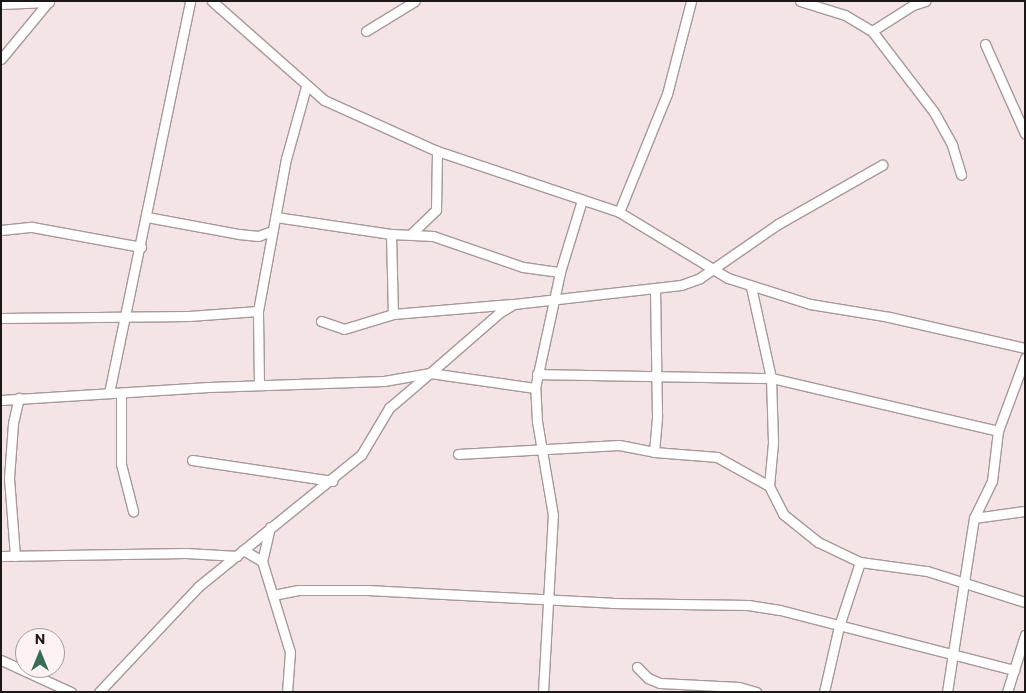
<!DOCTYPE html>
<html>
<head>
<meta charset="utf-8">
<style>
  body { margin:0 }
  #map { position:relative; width:1026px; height:693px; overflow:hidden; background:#f4e4e5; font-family:Commissioner,sans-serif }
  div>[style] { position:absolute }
  .roads { filter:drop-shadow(1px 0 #a79899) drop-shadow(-1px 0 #a79899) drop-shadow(0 1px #a79899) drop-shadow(0 -1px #a79899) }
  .minor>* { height:9px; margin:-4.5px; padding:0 4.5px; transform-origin:4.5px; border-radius:4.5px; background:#fff }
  span { translate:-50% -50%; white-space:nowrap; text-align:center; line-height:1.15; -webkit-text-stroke:4.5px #fdf3f4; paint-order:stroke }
  .frame { position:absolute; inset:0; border:2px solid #1d1818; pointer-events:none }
  .north { position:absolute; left:15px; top:628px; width:50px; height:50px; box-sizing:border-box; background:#fdf3f4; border:1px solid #a39b9c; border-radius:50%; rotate:0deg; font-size:14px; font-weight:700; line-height:20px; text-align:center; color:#1d1818 }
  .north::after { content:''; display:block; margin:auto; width:18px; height:22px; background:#366e56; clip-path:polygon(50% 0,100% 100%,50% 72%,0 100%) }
</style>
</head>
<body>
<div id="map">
  <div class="roads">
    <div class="minor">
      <i style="left:212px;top:1px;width:149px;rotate:41.5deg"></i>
      <i style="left:324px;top:100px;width:124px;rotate:24.3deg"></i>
      <i style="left:437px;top:151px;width:192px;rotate:18.5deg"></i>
      <i style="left:619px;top:212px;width:127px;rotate:31.2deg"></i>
      <i style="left:728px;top:278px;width:86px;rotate:17.6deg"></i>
      <i style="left:810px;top:304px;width:80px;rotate:9.3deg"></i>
      <i style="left:889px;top:317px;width:139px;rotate:12.8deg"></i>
      <i style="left:800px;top:1px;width:47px;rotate:17.3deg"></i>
      <i style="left:845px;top:15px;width:31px;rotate:31deg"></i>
      <i style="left:872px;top:31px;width:102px;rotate:52.6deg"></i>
      <i style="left:934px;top:112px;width:38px;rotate:61deg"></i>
      <i style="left:952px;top:145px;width:31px;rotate:73deg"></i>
      <i style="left:1px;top:4px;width:48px;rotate:-2.4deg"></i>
      <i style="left:366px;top:31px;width:57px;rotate:-31.5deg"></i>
      <i style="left:872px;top:31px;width:49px;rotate:-32.4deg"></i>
      <i style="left:913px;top:5px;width:13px;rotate:-18deg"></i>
      <i style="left:985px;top:44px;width:98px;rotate:66deg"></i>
      <i style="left:1px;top:59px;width:75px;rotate:-50.4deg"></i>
      <i style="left:619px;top:212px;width:127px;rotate:-67.9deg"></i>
      <i style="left:667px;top:94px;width:96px;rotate:-75.5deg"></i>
      <i style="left:147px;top:217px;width:94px;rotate:10.5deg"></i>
      <i style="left:239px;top:234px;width:19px;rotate:6deg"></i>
      <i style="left:258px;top:236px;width:15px;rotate:-20deg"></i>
      <i style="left:276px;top:217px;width:116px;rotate:8.4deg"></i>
      <i style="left:391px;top:234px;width:42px;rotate:2.7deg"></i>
      <i style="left:433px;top:236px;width:95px;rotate:19deg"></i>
      <i style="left:523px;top:267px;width:37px;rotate:8deg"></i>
      <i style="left:1px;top:230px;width:31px;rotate:-6deg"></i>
      <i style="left:32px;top:227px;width:111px;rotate:10.4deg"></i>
      <i style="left:391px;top:234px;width:80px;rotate:88.6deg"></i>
      <i style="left:411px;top:234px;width:35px;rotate:-44deg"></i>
      <i style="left:436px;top:210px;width:59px;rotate:-89deg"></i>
      <i style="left:751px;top:287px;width:93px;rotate:77.6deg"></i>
      <i style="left:771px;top:378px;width:65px;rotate:88.2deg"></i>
      <i style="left:773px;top:443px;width:43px;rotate:95.3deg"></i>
      <i style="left:769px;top:486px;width:31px;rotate:63deg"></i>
      <i style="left:783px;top:514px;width:45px;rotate:38.7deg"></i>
      <i style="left:818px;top:542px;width:47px;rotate:25.5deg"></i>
      <i style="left:860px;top:562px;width:68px;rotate:7.7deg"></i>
      <i style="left:927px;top:571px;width:103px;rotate:17.6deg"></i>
      <i style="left:1px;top:318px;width:188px;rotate:-0.6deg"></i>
      <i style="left:189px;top:316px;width:69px;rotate:-4.1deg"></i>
      <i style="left:321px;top:321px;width:24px;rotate:19deg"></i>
      <i style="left:344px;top:329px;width:51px;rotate:-17deg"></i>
      <i style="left:393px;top:314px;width:119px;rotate:-4.8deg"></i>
      <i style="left:537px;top:374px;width:234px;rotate:1deg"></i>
      <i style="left:771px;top:378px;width:233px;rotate:13.1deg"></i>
      <i style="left:259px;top:385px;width:74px;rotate:-90.8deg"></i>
      <i style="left:258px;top:311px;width:155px;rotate:-79.6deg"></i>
      <i style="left:286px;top:159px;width:75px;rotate:-74.5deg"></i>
      <i style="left:109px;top:393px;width:400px;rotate:-78.3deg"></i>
      <i style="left:121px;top:393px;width:71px;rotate:90deg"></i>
      <i style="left:121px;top:464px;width:49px;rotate:75.7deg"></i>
      <i style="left:1px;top:400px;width:208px;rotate:-3.6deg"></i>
      <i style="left:209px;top:387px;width:175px;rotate:-2deg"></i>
      <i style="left:384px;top:381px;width:47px;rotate:-9.9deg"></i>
      <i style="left:430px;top:373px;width:91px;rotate:-41deg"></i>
      <i style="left:499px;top:313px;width:17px;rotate:-31deg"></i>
      <i style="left:514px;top:304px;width:168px;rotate:-6.5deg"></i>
      <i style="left:681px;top:285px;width:20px;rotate:-20deg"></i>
      <i style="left:700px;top:278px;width:95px;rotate:-34.7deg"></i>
      <i style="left:778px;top:224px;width:120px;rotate:-29.6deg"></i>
      <i style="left:654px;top:452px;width:37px;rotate:-85deg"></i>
      <i style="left:657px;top:415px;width:125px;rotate:-90.9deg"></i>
      <i style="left:458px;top:454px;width:161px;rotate:-3.2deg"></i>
      <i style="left:619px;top:445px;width:36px;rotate:11deg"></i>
      <i style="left:654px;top:452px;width:63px;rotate:4.5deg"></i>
      <i style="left:717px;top:457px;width:60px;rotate:29.1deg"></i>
      <i style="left:192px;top:460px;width:142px;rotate:8.5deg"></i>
      <i style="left:974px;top:518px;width:51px;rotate:-7.8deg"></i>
      <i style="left:270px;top:527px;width:35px;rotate:103deg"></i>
      <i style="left:262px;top:561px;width:95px;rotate:72.9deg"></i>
      <i style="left:290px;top:652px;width:40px;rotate:94.3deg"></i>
      <i style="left:243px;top:550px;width:22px;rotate:30deg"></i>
      <i style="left:1px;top:556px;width:185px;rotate:-0.9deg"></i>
      <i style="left:186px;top:553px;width:51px;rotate:3.4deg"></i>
      <i style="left:15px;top:556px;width:78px;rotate:-94.4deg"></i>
      <i style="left:9px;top:478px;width:55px;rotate:-85.8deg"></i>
      <i style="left:13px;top:423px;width:26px;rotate:-77deg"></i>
      <i style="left:273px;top:595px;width:26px;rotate:-11deg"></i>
      <i style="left:299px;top:590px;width:68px"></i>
      <i style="left:367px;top:590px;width:245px;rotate:3deg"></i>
      <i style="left:612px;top:603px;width:136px;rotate:0.8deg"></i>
      <i style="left:748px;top:605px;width:32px;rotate:9deg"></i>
      <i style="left:780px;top:610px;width:242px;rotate:14.4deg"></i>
      <i style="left:1px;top:660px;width:77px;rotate:24.6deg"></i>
      <i style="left:637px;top:667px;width:16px;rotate:45deg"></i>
      <i style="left:648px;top:678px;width:13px;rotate:23deg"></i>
      <i style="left:660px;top:683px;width:79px;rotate:2.9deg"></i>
      <i style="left:739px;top:687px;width:18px;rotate:16deg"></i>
      <i style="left:99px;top:692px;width:146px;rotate:-46.7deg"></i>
      <i style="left:199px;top:586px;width:208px;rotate:-39deg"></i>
      <i style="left:361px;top:455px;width:55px;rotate:-59.2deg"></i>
      <i style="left:389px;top:408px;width:54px;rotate:-40.5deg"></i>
      <i style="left:430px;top:373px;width:106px;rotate:8.1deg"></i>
      <i style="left:543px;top:692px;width:177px;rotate:-86.8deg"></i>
      <i style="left:553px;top:515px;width:95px;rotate:-99.7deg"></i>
      <i style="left:537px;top:421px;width:33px;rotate:-93deg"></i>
      <i style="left:535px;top:388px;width:119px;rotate:-77.8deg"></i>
      <i style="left:560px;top:272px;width:75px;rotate:-73deg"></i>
      <i style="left:824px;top:692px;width:68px;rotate:-77.2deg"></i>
      <i style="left:839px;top:626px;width:67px;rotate:-71.8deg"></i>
      <i style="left:947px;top:692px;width:176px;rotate:-81.2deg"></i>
      <i style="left:974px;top:518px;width:41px;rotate:-64.1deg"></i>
      <i style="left:992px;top:481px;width:50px;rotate:-83.2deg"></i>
      <i style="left:998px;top:431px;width:78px;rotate:-69.7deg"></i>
      <i style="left:1007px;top:692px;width:60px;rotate:-72.5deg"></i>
    </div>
  </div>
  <div class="frame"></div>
  <div class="north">N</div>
</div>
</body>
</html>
